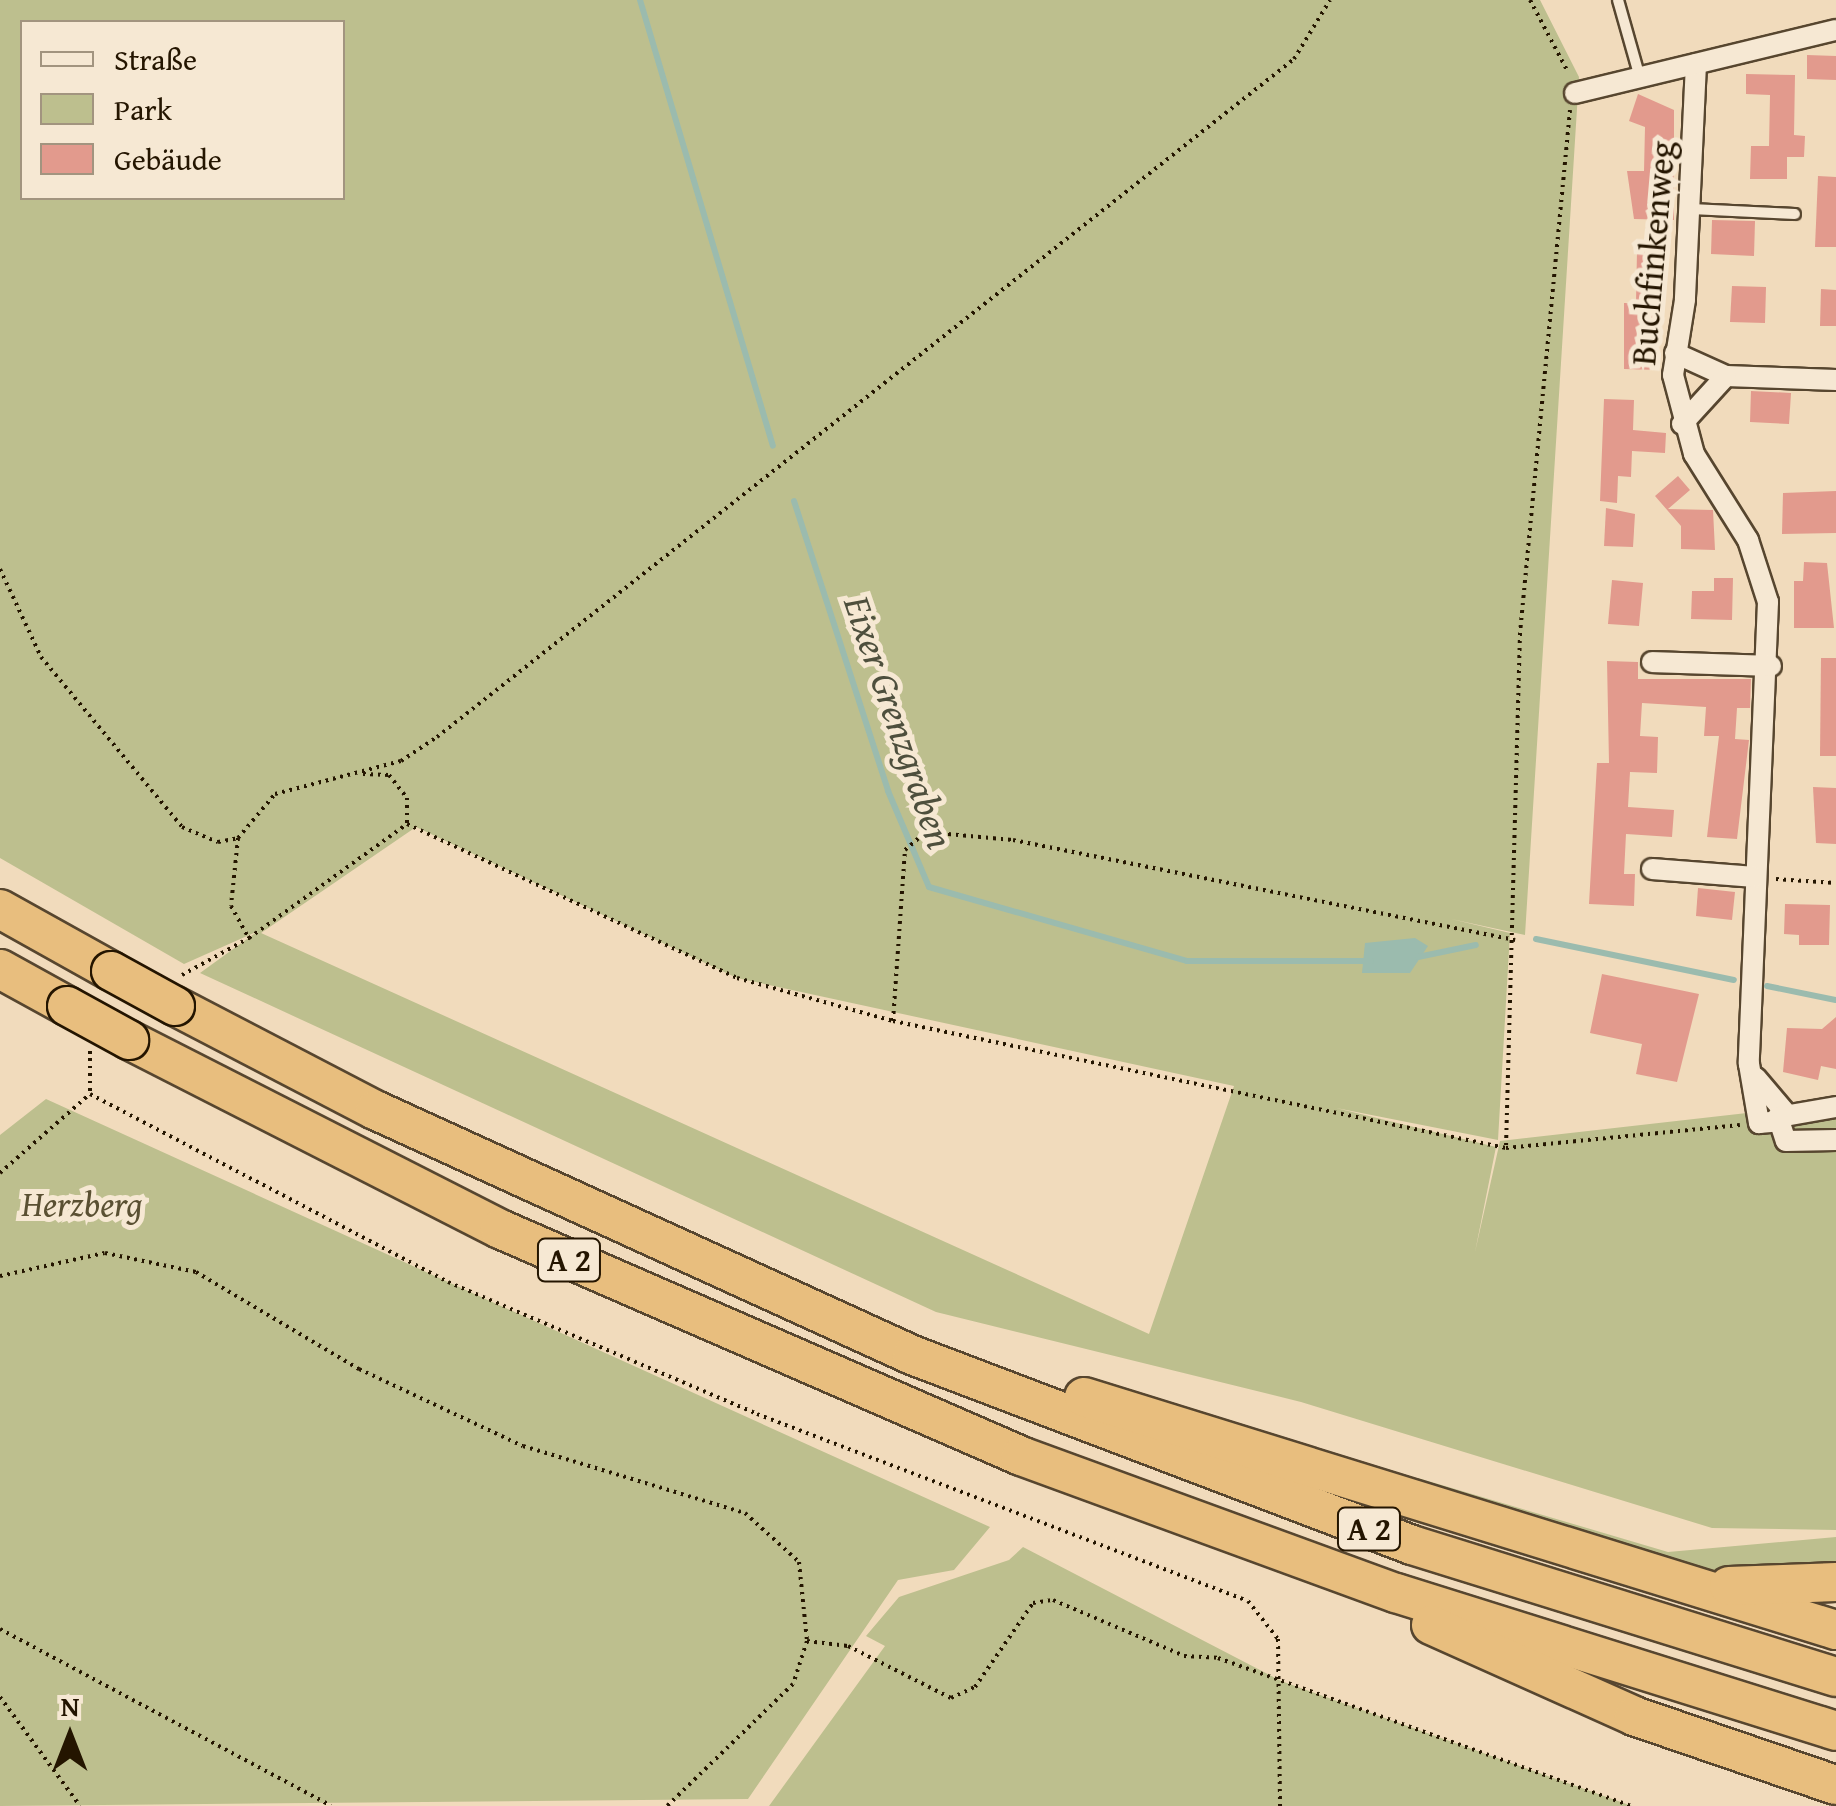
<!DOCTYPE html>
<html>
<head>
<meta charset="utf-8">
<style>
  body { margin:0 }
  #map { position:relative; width:1836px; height:1806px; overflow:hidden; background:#f1dbbc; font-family:"Gentium Book Plus",serif }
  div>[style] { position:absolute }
  .green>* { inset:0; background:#bdbf8e }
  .water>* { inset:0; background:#9bbbae }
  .stream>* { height:6px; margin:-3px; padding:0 3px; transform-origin:3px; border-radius:3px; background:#9bbbae }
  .building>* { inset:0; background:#e29a8d }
  .path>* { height:4px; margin-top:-2px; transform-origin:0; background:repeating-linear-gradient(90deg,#241500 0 2.5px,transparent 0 7.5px) }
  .roads { filter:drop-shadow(2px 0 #57462f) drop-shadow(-2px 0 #57462f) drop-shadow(0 2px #57462f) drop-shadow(0 -2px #57462f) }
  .service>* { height:10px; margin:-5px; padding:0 5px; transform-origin:5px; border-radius:5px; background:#f6e8d3 }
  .minor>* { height:20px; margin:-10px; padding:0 10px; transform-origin:10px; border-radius:10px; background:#f6e8d3 }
  .motorway>* { height:38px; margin:-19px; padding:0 19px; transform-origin:19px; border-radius:19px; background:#e8be7e }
  .bridges { filter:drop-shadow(2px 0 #241500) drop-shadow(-2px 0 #241500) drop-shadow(0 2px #241500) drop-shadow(0 -2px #241500) }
  .motorway-bridge>* { height:38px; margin:-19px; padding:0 19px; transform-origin:19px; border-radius:19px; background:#e8be7e }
  span { translate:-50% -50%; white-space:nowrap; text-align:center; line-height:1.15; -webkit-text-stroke:10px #f6e8d3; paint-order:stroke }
  .shield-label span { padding:2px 8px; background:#f6e8d3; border:2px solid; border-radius:8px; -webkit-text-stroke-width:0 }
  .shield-label { font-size:32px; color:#241500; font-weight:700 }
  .street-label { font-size:35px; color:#241500 }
  .park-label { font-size:35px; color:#5a5032; font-style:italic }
  .water-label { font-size:38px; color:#4e4f3d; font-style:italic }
  .legend { position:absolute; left:20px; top:20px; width:325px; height:180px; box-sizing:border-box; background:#f6e8d3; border:2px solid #a2947f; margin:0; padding:12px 18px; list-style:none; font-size:30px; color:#241500 }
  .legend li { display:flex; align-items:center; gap:20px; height:50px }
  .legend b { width:50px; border:2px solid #a2947f }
  .north { position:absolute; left:20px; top:1686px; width:100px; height:100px; -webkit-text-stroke:8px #f6e8d3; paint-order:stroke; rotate:0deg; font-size:28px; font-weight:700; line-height:40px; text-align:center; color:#241500 }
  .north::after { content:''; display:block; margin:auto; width:35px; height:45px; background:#241500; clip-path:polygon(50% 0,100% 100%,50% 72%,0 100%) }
</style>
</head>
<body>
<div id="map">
  <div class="green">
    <i style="clip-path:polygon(evenodd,0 0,1540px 0,1579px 77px,1525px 935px,1451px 919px,1510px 933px,1498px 1140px,1336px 1108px,1496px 1147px,1475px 1252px,1500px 1141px,1836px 1103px,1836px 1530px,1712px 1528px,1301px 1402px,936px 1312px,200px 973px,258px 931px,184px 964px,0 858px,0 0,22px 22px,342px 22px,342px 198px,22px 198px,22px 22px,0 0,416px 827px,737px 978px,1234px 1086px,1149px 1334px,261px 933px,416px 827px)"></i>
    <i style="clip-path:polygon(46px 1099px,448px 1282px,990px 1527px,954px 1570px,898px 1580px,748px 1799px,0 1806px,0 1135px)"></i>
    <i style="clip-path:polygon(1418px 1478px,1668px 1552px,1836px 1537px,1836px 1574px,1703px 1571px,1415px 1486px)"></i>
    <i style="clip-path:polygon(1023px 1547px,1281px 1681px,1632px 1806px,769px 1806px,885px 1646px,866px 1636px,899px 1597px,1009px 1560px)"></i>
  </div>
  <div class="water">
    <i style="clip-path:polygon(1415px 938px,1428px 946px,1410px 973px,1362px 973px,1365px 943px)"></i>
  </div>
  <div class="stream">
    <i style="left:640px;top:0;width:465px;rotate:73.4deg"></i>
    <i style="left:794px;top:501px;width:305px;rotate:72deg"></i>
    <i style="left:888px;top:791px;width:104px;rotate:66.9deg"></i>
    <i style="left:929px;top:887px;width:268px;rotate:16deg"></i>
    <i style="left:1187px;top:961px;width:184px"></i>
    <i style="left:1536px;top:939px;width:202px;rotate:11.7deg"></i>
    <i style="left:1418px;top:957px;width:59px;rotate:-11.7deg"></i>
    <i style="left:1767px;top:986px;width:70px;rotate:11.5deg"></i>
  </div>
  <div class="building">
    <i style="clip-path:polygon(1807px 55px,1836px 56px,1836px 80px,1807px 79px)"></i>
    <i style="clip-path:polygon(1746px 74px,1795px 75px,1794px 135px,1805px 136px,1804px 157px,1787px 157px,1787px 179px,1750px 179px,1751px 146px,1769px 146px,1770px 95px,1746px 94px)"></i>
    <i style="clip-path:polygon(1638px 94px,1674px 110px,1674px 220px,1634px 219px,1627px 171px,1644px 171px,1645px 127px,1629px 121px)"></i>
    <i style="clip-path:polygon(1818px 176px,1836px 177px,1836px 247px,1815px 247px)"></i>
    <i style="clip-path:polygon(1712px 220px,1755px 221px,1754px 256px,1711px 254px)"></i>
    <i style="clip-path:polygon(1637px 251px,1668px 252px,1667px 281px,1651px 281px,1658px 370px,1624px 369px,1624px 303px,1636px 303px)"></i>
    <i style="clip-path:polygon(1732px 286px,1766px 287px,1765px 323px,1730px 322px)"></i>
    <i style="clip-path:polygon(1821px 289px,1836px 290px,1836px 326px,1820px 326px)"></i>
    <i style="clip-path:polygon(1751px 391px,1791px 393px,1789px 424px,1750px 422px)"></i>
    <i style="clip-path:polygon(1604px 399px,1634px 400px,1633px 430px,1666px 433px,1665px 453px,1632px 451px,1631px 477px,1618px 476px,1617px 503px,1600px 501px)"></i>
    <i style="clip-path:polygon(1678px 476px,1690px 490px,1668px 509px,1713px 510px,1715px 550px,1681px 549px,1681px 526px,1655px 496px)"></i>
    <i style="clip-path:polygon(1836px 491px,1836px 533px,1782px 534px,1783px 493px)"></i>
    <i style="clip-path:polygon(1606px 508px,1635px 514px,1633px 547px,1604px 546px)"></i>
    <i style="clip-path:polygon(1804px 562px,1827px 563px,1834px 628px,1794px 628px,1794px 581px,1803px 581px)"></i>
    <i style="clip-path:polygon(1714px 578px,1733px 578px,1732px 620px,1691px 619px,1692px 591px,1714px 591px)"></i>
    <i style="clip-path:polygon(1612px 580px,1643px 583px,1639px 626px,1608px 624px)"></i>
    <i style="clip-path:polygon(1821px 658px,1836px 658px,1836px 756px,1820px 756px)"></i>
    <i style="clip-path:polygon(1607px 661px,1638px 662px,1638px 679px,1751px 679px,1750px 708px,1737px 708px,1735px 739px,1749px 740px,1737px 839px,1707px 837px,1719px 736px,1704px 736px,1706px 707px,1642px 703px,1640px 736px,1658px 737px,1657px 773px,1630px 772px,1628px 807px,1674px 810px,1672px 837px,1626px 834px,1624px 874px,1635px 874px,1634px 906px,1589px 904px,1597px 763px,1609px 763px)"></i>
    <i style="clip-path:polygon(1813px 787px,1836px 788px,1836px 844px,1816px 843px)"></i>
    <i style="clip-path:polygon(1698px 888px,1735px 892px,1732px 920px,1696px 916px)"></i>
    <i style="clip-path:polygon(1785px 904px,1830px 905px,1829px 945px,1799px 945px,1799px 935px,1784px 934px)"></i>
    <i style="clip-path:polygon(1602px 974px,1699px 994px,1677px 1082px,1636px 1074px,1642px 1044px,1590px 1033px)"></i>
    <i style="clip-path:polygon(1836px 1017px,1836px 1069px,1821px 1066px,1818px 1080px,1783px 1072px,1787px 1028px,1822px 1029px)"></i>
  </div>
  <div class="path">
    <i style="left:1530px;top:0;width:81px;rotate:62.2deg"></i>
    <i style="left:1570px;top:110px;width:525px;rotate:95.46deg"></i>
    <i style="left:1520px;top:633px;width:515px;rotate:91.56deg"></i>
    <i style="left:1506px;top:1148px;width:235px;rotate:-5.6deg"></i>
    <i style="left:0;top:569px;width:97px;rotate:65deg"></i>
    <i style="left:41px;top:657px;width:221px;rotate:50.3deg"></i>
    <i style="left:182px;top:827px;width:39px;rotate:23deg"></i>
    <i style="left:218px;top:842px;width:20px;rotate:-11deg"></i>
    <i style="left:238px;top:838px;width:57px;rotate:-49.9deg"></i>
    <i style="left:275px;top:794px;width:130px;rotate:-14.7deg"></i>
    <i style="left:401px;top:761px;width:43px;rotate:-33.7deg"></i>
    <i style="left:437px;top:737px;width:1093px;rotate:-38.35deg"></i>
    <i style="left:1294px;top:59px;width:69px;rotate:-58.6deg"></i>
    <i style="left:363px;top:774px;width:26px;rotate:2deg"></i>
    <i style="left:389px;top:775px;width:29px;rotate:52deg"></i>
    <i style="left:407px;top:798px;width:26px;rotate:90deg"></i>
    <i style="left:238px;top:838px;width:68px;rotate:95.9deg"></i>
    <i style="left:231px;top:906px;width:35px;rotate:61deg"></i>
    <i style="left:1776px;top:879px;width:60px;rotate:3.8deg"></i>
    <i style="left:182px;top:975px;width:77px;rotate:-28.9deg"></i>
    <i style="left:249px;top:938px;width:195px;rotate:-35.8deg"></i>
    <i style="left:407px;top:824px;width:364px;rotate:25deg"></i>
    <i style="left:737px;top:978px;width:162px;rotate:15.4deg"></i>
    <i style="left:893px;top:1021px;width:626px;rotate:11.7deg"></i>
    <i style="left:893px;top:1021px;width:171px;rotate:-86deg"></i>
    <i style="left:905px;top:850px;width:28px;rotate:-41deg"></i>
    <i style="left:926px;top:832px;width:87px;rotate:5.3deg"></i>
    <i style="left:1013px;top:840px;width:512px;rotate:11.27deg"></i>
    <i style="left:90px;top:1051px;width:42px;rotate:90deg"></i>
    <i style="left:0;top:1173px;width:120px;rotate:-41.3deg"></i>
    <i style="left:90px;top:1094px;width:404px;rotate:27.7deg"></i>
    <i style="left:448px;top:1282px;width:336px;rotate:23.1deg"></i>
    <i style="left:757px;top:1414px;width:525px;rotate:20.85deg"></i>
    <i style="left:1248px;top:1601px;width:48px;rotate:51.7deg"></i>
    <i style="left:1278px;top:1639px;width:167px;rotate:89.3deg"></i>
    <i style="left:0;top:1276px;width:107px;rotate:-12.4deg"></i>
    <i style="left:105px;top:1253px;width:93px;rotate:11.8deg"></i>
    <i style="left:196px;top:1272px;width:190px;rotate:30.8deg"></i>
    <i style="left:359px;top:1369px;width:181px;rotate:25.2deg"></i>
    <i style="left:523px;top:1446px;width:232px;rotate:16.8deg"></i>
    <i style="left:745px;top:1513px;width:73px;rotate:42.2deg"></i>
    <i style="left:799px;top:1562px;width:79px;rotate:84.2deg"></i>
    <i style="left:807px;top:1641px;width:45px;rotate:108deg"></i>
    <i style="left:793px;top:1684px;width:175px;rotate:135.9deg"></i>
    <i style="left:0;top:1629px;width:375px;rotate:28.1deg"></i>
    <i style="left:807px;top:1641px;width:41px;rotate:7deg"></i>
    <i style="left:848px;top:1646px;width:115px;rotate:26.8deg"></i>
    <i style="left:951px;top:1698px;width:26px;rotate:-25deg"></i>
    <i style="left:975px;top:1687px;width:102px;rotate:-55.4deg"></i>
    <i style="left:1033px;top:1603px;width:20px;rotate:-9deg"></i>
    <i style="left:1053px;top:1600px;width:142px;rotate:23.1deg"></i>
    <i style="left:1184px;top:1656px;width:34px;rotate:3deg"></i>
    <i style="left:1218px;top:1658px;width:440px;rotate:19.7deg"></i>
    <i style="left:0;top:1697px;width:135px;rotate:53.7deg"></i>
  </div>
  <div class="roads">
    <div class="service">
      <i style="left:1618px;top:0;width:81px;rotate:74.2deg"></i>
      <i style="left:1691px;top:209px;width:104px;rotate:2.8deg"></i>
    </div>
    <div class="minor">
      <i style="left:1696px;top:64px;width:236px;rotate:92.7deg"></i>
      <i style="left:1685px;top:300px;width:76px;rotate:99.1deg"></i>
      <i style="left:1673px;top:375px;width:82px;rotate:75.1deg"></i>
      <i style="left:1694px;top:454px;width:102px;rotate:57.9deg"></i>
      <i style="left:1748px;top:540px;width:65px;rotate:72.1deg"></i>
      <i style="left:1768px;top:602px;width:462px;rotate:92.4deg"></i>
      <i style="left:1749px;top:1064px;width:60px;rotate:80.4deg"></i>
      <i style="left:1759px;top:1123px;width:23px;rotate:-5deg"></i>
      <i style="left:1575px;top:93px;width:268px;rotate:-13.6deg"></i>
      <i style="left:1675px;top:353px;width:56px;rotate:24.3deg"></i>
      <i style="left:1726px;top:376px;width:110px;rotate:2.1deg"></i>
      <i style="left:1682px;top:424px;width:65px;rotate:-47.5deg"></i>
      <i style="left:1652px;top:662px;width:119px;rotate:1.9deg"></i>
      <i style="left:1652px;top:869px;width:103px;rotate:4.4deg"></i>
      <i style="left:1756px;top:1078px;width:43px;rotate:49.7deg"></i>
      <i style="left:1836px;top:1107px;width:59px;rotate:170.2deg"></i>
      <i style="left:1778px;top:1117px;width:25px;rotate:72deg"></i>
      <i style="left:1786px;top:1141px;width:50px;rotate:-1.1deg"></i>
    </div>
    <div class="motorway">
      <i style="left:0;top:909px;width:127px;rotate:29.2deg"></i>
      <i style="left:0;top:969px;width:77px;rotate:28.9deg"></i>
      <i style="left:175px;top:1006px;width:225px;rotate:27.5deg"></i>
      <i style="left:375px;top:1110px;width:590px;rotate:24.52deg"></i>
      <i style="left:912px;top:1355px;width:535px;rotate:20.81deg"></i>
      <i style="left:1412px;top:1545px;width:444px;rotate:17.3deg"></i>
      <i style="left:129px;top:1040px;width:416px;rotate:27deg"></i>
      <i style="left:500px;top:1229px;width:568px;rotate:23.54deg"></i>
      <i style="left:1021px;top:1456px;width:399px;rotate:20.1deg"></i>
      <i style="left:1396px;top:1593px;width:461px;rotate:17.4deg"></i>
      <i style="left:1084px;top:1397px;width:787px;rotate:17.22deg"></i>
      <i style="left:1729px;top:1586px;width:107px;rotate:-2.1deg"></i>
      <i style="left:1431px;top:1625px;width:222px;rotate:24.1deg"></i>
      <i style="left:1634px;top:1716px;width:213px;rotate:18.9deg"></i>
    </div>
  </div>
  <div class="bridges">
    <div class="motorway-bridge">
      <i style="left:111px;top:971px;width:73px;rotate:28.7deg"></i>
      <i style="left:67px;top:1006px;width:71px;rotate:28.7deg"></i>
    </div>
  </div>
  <div class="shield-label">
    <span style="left:569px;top:1260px">A 2</span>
    <span style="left:1369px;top:1529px">A 2</span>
  </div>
  <div class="street-label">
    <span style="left:1653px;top:253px;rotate:-85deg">Buchfinkenweg</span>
  </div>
  <div class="park-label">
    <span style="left:82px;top:1204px">Herzberg</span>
  </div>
  <div class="water-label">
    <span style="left:899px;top:722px;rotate:71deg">Eixer Grenzgraben</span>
  </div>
  <ul class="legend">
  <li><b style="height:12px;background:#f6e8d3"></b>Straße</li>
  <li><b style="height:28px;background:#bdbf8e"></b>Park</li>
  <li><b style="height:28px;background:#e29a8d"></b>Gebäude</li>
  </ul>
  <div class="north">N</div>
</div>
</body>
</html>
